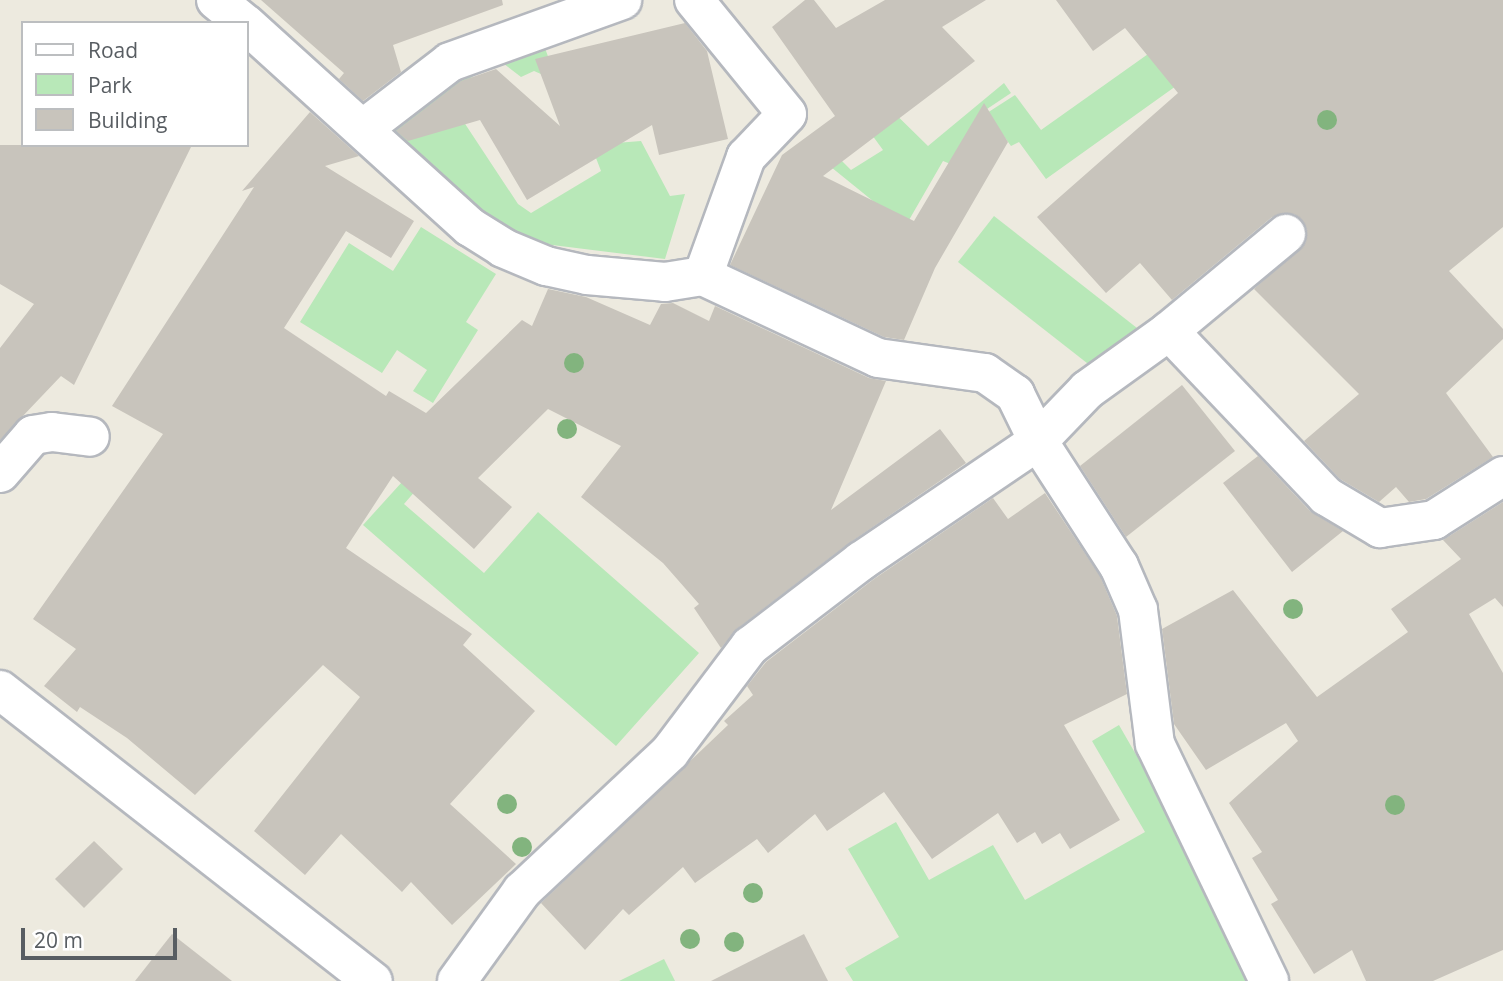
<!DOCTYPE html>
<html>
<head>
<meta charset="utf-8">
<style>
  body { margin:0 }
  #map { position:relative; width:1503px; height:981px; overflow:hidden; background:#edeadf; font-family:"Open Sans",sans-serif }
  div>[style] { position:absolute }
  .green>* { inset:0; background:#b8e8b8 }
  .building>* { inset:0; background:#c8c4bc }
  .roads { filter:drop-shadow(2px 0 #b5b8be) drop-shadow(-2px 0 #b5b8be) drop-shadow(0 2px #b5b8be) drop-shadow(0 -2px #b5b8be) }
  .minor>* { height:38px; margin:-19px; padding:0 19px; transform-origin:19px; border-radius:19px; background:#fff }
  .trees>* { width:20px; height:20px; margin:-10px; border-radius:50%; background:#82b47e }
  span { translate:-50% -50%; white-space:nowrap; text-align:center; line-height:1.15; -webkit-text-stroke:6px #fff; paint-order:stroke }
  .legend { position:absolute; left:21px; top:21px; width:228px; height:126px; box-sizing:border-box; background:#fff; border:2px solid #bcbec0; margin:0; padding:9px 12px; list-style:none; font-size:21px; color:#585d62 }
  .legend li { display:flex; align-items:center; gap:14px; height:35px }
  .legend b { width:35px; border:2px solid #bcbec0 }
  .scale { position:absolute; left:21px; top:928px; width:156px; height:32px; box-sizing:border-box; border:4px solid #585d62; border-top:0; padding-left:9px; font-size:21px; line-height:24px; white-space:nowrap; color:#585d62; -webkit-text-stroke:5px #fff; paint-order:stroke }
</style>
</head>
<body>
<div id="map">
  <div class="green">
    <i style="clip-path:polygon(542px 40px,557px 81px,534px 71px,521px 77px,495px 57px,448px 98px,518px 204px,531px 213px,601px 171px,591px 145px,641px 141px,670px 196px,685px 194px,665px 259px,528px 242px,478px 208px,392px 133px,395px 113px,458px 59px)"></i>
    <i style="clip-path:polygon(1165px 42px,1190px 76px,1046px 179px,1019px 142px,1011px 146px,987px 113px,1015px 95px,1041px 130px)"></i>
    <i style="clip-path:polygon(1004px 83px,1011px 93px,981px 113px,978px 175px,943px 161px,905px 227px,831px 167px,840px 159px,851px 170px,883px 150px,856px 113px,876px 95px,928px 146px)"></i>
    <i style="clip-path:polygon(994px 216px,1137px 328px,1101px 374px,958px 262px)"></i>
    <i style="clip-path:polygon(421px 227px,496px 274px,466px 322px,478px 330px,433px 403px,413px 391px,427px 370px,397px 350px,382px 373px,300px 322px,349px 243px,393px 271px)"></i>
    <i style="clip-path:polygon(451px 428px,462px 437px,404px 504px,484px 573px,538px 512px,699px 653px,616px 746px,363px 525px)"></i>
    <i style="clip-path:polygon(1119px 725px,1266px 981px,853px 981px,845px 968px,899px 937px,848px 849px,896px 822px,929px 880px,993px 845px,1025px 900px,1145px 832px,1092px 741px)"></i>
    <i style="clip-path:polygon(664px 959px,675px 981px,619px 981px)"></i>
  </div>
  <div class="building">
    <i style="clip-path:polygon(261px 0,502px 0,503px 5px,393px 45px,401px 72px,363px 101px,339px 79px,344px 73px)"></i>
    <i style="clip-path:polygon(805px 0,814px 0,836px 28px,885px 0,986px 0,942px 27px,975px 61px,823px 176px,914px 221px,984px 103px,1008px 142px,935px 268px,904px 340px,884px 337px,730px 265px,782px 155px,835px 116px,772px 27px)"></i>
    <i style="clip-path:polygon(1056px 0,1503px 0,1503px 227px,1449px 271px,1503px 329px,1503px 339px,1446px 393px,1493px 457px,1426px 499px,1409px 502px,1396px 487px,1379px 502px,1340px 479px,1304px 441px,1359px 394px,1254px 289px,1306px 242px,1307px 230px,1294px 214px,1272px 217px,1172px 300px,1140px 263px,1106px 293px,1037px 217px,1178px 93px,1125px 28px,1093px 51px)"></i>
    <i style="clip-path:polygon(685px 23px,707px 51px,728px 139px,659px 155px,652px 125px,527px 200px,480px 120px,408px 141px,396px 131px,461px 81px,496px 69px,560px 126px,535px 59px)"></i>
    <i style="clip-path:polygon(310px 112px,359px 156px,325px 166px,414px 221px,391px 258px,346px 231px,284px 328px,386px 396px,389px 391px,426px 413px,522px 320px,532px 326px,548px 289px,586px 297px,650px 325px,661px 304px,673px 303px,709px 321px,715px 306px,869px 378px,886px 381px,831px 510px,940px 429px,966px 463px,848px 544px,737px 629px,721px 648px,694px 608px,699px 604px,663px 563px,581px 497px,621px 446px,548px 409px,478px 478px,512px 507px,474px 549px,393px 476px,346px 548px,472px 634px,463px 645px,535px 711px,450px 804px,516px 864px,452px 925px,411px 882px,402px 892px,341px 834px,305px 875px,254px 831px,360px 697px,323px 665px,195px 795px,127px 738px,80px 707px,77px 712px,44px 686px,76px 649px,33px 619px,163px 434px,112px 406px,254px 187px,242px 191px)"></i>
    <i style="clip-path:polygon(0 145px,192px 145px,74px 385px,61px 376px,0 440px,0 348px,34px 304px,0 284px)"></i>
    <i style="clip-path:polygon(1182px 385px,1235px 451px,1126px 537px,1080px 466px)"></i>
    <i style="clip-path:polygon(1258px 456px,1310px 511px,1343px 531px,1292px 572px,1223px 483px)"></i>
    <i style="clip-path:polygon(1045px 493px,1100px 576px,1117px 616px,1127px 694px,1064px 725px,1120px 820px,1070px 849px,1060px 833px,1042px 844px,1035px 832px,1017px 843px,998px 813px,932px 859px,884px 792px,827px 831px,815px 814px,768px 853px,757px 839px,695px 883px,683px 867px,629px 915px,623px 909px,585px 950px,541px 903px,728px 725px,724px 721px,753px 695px,747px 686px,766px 662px,874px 579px,993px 498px,1008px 519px)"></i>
    <i style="clip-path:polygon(1503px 502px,1503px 607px,1495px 598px,1469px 614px,1503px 673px,1503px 950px,1433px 981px,1366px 981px,1352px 950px,1314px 974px,1271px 904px,1278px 900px,1252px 858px,1262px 852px,1229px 803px,1298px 741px,1286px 723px,1206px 770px,1174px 724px,1162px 629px,1233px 590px,1317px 697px,1408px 632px,1391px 609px,1461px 559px,1443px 540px)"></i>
    <i style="clip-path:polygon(94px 841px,123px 869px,84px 908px,55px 879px)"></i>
    <i style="clip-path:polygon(172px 934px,232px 981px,135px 981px)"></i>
    <i style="clip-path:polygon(804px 934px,828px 981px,711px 981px)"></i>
  </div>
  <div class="roads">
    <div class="minor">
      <i style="left:216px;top:0;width:36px;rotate:39deg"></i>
      <i style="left:247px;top:25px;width:301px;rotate:42.2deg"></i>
      <i style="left:470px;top:227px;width:39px;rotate:32deg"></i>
      <i style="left:503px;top:248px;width:47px;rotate:22.7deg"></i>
      <i style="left:546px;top:266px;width:42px;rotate:12.4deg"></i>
      <i style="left:587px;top:275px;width:78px;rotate:5.1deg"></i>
      <i style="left:665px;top:282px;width:38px;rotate:-9deg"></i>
      <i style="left:703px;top:276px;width:127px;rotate:-70.1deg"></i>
      <i style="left:746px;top:157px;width:59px;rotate:-46.4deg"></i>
      <i style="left:787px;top:114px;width:147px;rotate:-129.2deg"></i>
      <i style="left:364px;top:128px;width:108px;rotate:-37.5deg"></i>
      <i style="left:450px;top:62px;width:183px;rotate:-19.8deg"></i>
      <i style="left:703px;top:276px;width:193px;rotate:25.1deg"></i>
      <i style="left:878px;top:358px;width:108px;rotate:8deg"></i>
      <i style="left:985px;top:373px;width:37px;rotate:35deg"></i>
      <i style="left:1015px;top:394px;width:52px;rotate:63.9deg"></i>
      <i style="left:1038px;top:441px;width:149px;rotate:57.1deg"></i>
      <i style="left:1119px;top:566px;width:48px;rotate:66.6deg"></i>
      <i style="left:1138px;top:610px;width:135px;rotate:82.8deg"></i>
      <i style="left:1155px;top:744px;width:263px;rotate:64.3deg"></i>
      <i style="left:1169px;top:331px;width:228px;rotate:46.4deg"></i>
      <i style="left:1326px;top:496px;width:63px;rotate:30.7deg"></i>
      <i style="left:1380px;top:528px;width:55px;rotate:-8.4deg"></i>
      <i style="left:1434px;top:520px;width:82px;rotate:-32.5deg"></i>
      <i style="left:0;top:473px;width:50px;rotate:-49deg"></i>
      <i style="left:33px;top:435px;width:19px;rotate:-9deg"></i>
      <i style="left:52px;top:432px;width:38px;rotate:7deg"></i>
      <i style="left:0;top:690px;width:473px;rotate:38deg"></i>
      <i style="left:457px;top:981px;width:111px;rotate:-54.2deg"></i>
      <i style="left:522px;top:891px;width:203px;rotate:-43.2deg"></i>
      <i style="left:670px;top:752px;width:133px;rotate:-53deg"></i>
      <i style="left:750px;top:646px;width:140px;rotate:-37.4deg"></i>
      <i style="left:861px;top:561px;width:214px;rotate:-34.1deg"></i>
      <i style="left:1038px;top:441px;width:71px;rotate:-46.1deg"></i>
      <i style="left:1087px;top:390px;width:101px;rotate:-35.7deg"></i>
      <i style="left:1169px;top:331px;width:152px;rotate:-39.7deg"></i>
    </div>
  </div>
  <div class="trees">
    <i style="left:1327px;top:120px"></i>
    <i style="left:574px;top:363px"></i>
    <i style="left:567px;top:429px"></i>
    <i style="left:1293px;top:609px"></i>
    <i style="left:507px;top:804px"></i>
    <i style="left:1395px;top:805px"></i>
    <i style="left:522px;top:847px"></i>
    <i style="left:753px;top:893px"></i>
    <i style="left:690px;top:939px"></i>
    <i style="left:734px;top:942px"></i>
  </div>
  <ul class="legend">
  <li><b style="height:9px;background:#fff"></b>Road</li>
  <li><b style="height:19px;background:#b8e8b8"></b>Park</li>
  <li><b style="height:19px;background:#c8c4bc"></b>Building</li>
  </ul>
  <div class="scale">20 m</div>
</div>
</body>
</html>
